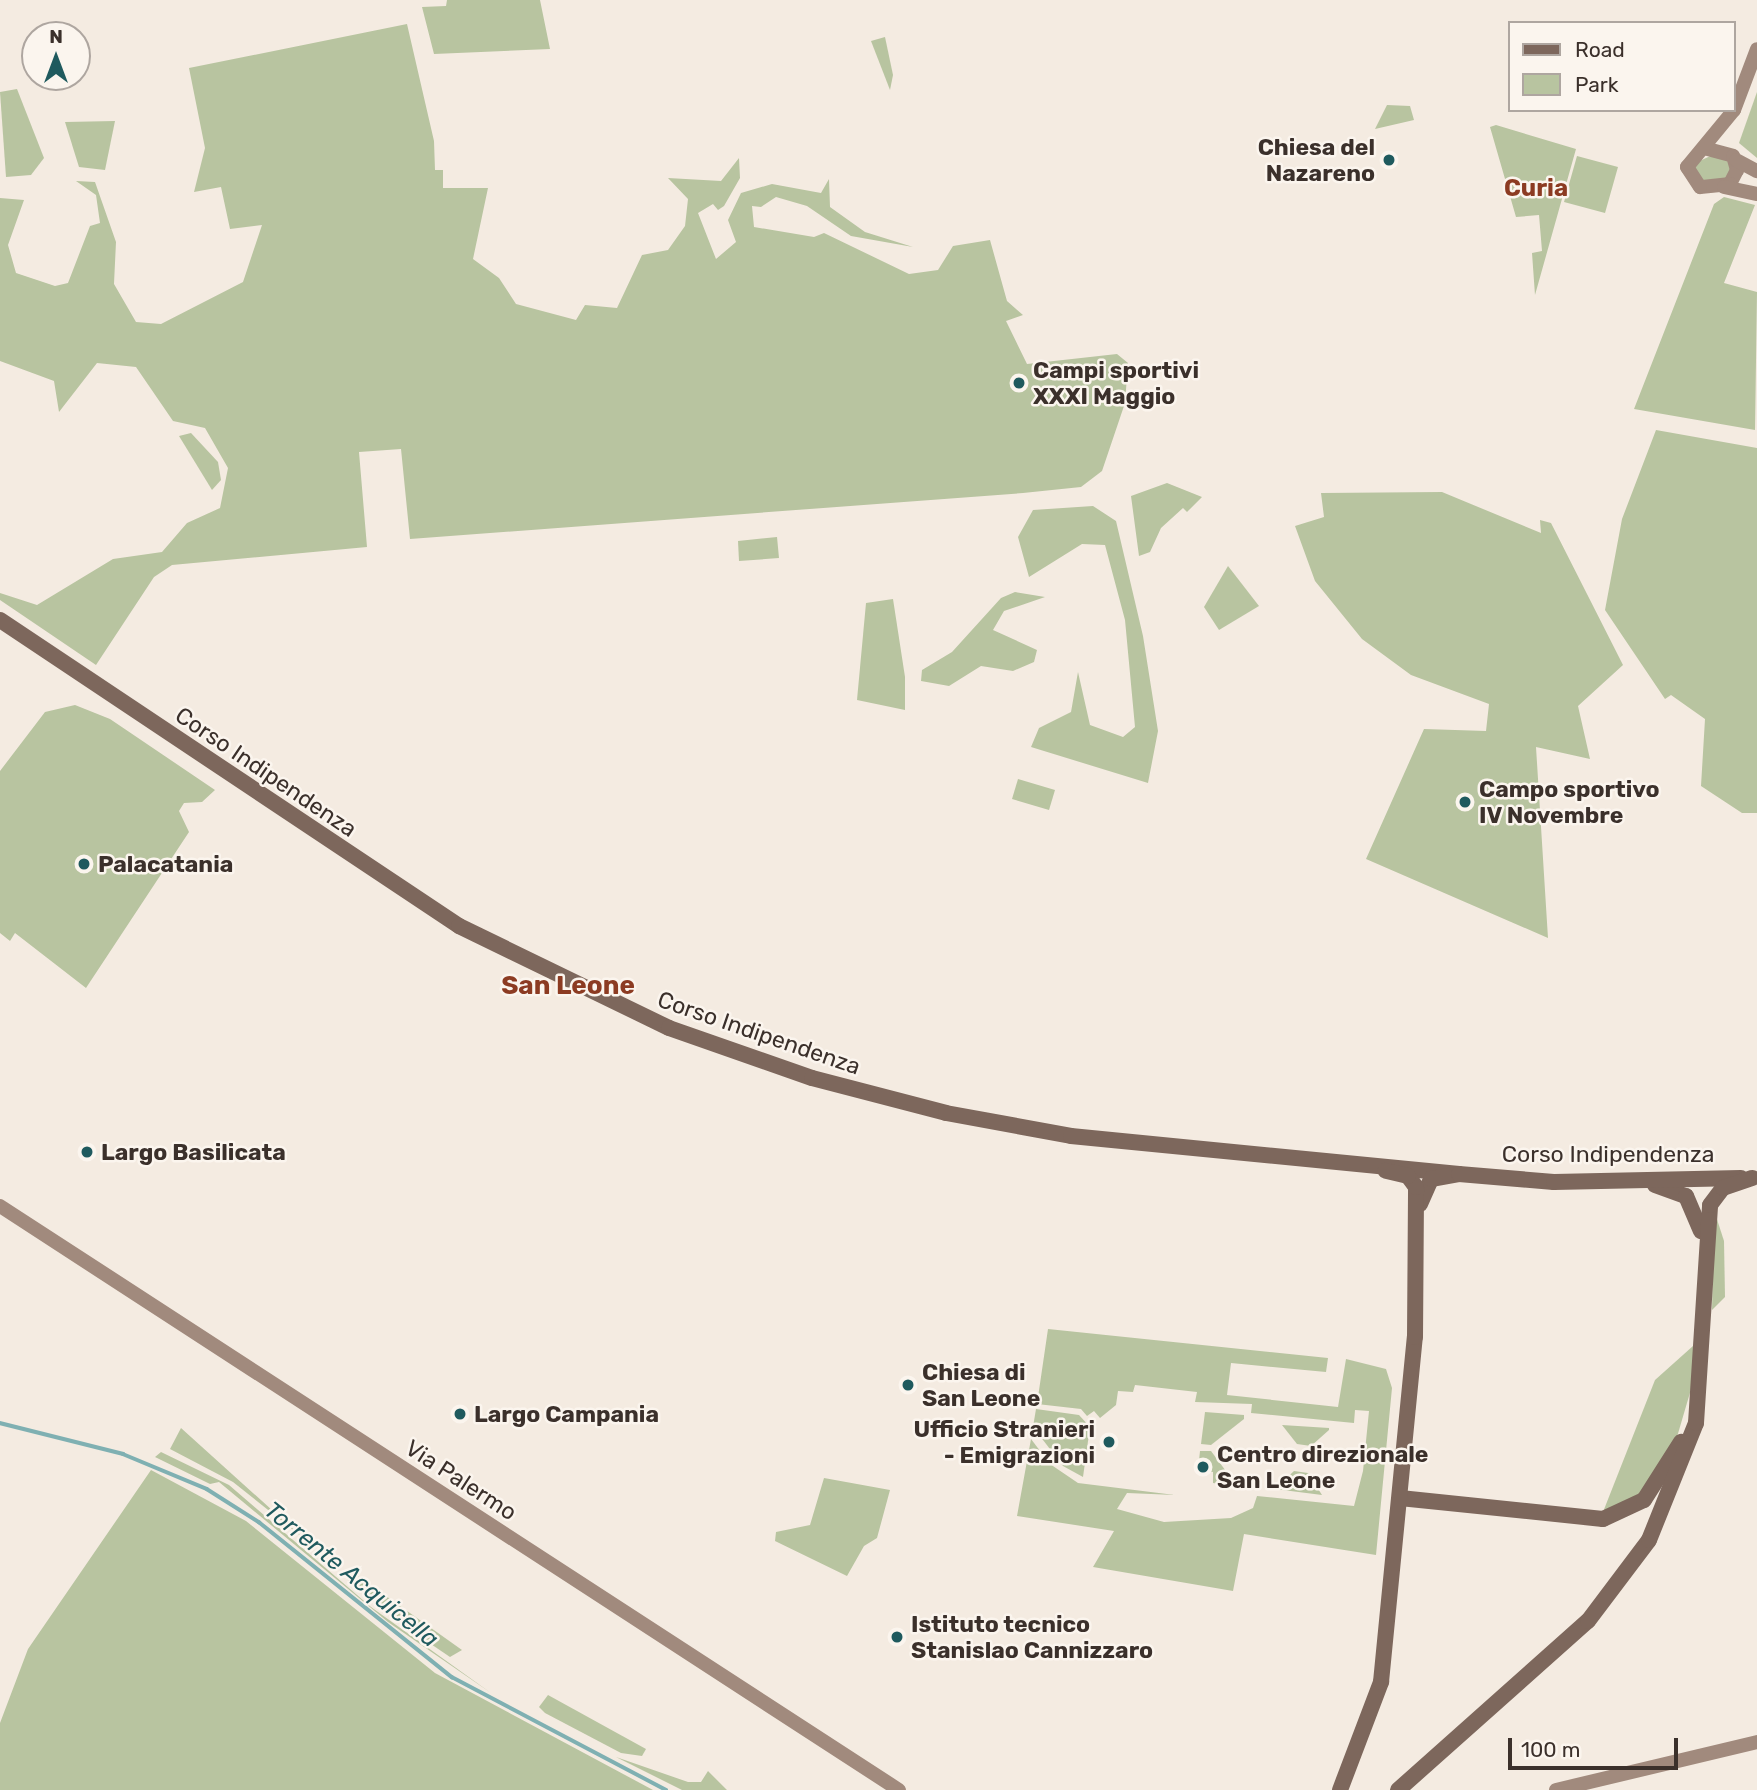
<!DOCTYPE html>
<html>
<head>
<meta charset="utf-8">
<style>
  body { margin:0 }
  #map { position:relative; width:1757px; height:1790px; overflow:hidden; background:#f4ebe1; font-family:Rubik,sans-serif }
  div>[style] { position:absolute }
  .green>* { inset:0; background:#b8c4a0 }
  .stream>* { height:3.5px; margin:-1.75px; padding:0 1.75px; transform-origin:1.75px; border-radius:1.75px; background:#7fb0b2 }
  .secondary>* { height:14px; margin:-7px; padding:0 7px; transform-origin:7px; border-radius:7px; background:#a18a7d }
  .primary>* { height:16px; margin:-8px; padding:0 8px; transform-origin:8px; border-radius:8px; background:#7d675c }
  .dots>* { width:19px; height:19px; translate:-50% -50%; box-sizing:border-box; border:4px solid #fbf5ee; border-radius:50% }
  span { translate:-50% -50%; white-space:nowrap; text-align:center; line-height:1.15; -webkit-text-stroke:5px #fbf5ee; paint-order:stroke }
  .poi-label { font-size:23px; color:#3b302b; font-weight:700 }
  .right { translate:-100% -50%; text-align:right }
  .left { translate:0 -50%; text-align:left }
  .street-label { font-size:23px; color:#3b302b }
  .neighbourhood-label { font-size:24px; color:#8c3b22; font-weight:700 }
  .water-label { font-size:24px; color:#1f5a5e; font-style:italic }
  .quarter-label { font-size:26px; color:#8c3b22; font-weight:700 }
  .legend { position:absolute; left:1508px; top:21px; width:228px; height:91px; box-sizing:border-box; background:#fbf5ee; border:2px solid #aea6a0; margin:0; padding:9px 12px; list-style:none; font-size:21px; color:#3b302b }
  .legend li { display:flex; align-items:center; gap:14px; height:35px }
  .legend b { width:35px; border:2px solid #aea6a0 }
  .north { position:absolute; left:21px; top:21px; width:70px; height:70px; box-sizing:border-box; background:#fbf5ee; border:2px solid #aea6a0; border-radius:50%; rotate:0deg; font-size:19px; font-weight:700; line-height:28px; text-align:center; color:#3b302b }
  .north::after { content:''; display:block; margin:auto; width:24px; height:32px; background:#1f5a5e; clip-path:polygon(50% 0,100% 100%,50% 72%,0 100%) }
  .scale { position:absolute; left:1508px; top:1738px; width:170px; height:32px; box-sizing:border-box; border:4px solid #3b302b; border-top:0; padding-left:9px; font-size:21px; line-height:24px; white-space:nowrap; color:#3b302b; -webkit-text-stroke:5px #fbf5ee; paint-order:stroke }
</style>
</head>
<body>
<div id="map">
  <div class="green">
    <i style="clip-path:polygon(447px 0,540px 0,550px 49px,434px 54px,422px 7px,446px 6px)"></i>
    <i style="clip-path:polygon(407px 24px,434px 141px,435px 170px,443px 170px,443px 188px,488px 188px,473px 259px,499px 278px,516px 304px,576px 320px,585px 305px,617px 308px,642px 255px,668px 250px,685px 226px,688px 199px,668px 178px,721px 181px,739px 158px,740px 178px,724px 206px,718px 210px,713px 204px,698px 213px,716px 259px,736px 242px,728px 220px,741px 193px,772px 184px,821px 193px,829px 179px,830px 207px,865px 232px,913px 247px,851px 236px,807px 206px,776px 197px,761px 207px,752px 206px,754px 227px,814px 237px,824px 233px,909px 274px,938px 270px,953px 246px,990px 240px,1007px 301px,1023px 315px,1006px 321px,1027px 364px,1117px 354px,1128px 363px,1125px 403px,1102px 471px,1081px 487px,1023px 493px,410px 539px,401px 449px,359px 452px,367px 547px,172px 565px,154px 577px,96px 665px,0 600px,0 593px,37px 605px,113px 559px,162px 552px,187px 523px,220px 508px,228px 468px,205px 428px,173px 421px,136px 367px,97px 363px,59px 412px,54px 381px,0 361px,0 198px,24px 200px,8px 245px,16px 273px,55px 286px,68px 283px,90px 226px,100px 223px,96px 195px,76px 181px,95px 182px,116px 242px,114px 284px,136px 322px,161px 324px,243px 282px,262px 225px,230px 229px,221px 187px,194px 192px,205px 148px,189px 68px)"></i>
    <i style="clip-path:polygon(885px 37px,893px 75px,890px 90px,871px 41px)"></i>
    <i style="clip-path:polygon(17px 89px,44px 158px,31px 175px,6px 177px,0 92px)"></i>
    <i style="clip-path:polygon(1757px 92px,1757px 158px,1739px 143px)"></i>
    <i style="clip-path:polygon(1387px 105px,1410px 106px,1414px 120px,1375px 129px)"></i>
    <i style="clip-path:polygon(115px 121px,105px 170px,79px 167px,65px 122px)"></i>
    <i style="clip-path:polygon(1496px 125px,1576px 149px,1535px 295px,1532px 253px,1542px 251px,1539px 215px,1516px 217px,1490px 127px)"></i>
    <i style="clip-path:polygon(1717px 153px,1732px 165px,1727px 179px,1702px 182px,1693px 164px)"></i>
    <i style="clip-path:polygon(1577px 156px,1618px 167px,1605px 213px,1564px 202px)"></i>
    <i style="clip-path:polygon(1724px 197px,1755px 205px,1724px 283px,1757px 292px,1755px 430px,1634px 409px,1714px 204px)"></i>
    <i style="clip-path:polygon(1656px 430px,1757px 448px,1757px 813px,1742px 813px,1701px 786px,1705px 719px,1671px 695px,1665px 699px,1605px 610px,1622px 519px)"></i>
    <i style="clip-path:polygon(191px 433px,218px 462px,221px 480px,212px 490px,179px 436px)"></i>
    <i style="clip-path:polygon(1167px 483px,1202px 497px,1187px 512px,1183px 508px,1161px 528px,1150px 552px,1139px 556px,1131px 496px)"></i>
    <i style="clip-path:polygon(1442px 492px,1541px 533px,1540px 520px,1551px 523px,1623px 665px,1578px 706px,1590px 759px,1536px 747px,1548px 938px,1366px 859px,1424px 729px,1486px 731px,1489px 704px,1411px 675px,1362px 639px,1315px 581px,1295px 526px,1324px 517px,1321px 493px)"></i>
    <i style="clip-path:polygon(1093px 506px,1116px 521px,1143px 636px,1158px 731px,1148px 783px,1031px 747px,1039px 728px,1071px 712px,1078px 672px,1090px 725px,1123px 737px,1135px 727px,1125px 620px,1105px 545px,1082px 544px,1029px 577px,1018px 537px,1033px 510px)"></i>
    <i style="clip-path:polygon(777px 537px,779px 558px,739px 561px,738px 541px)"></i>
    <i style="clip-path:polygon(1228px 566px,1259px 606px,1219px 630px,1204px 607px)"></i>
    <i style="clip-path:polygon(1015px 592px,1045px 597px,1004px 611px,993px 630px,1037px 650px,1034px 662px,1013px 671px,981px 666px,949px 686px,921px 681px,922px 670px,952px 652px,1001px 598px)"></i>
    <i style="clip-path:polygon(893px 599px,905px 677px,905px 710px,857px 700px,866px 603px)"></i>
    <i style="clip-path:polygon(75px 705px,110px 719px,215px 790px,202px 802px,184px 803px,179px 811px,189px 832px,86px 988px,15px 933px,10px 941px,0 933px,0 771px,45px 712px)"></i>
    <i style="clip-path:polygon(1018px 779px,1055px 790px,1049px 810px,1012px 799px)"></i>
    <i style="clip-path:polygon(1714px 1210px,1724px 1241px,1725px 1297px,1712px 1310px)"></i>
    <i style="clip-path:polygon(1048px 1329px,1328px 1358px,1326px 1372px,1231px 1363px,1227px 1395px,1338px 1407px,1346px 1359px,1386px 1369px,1392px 1388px,1376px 1555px,1244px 1534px,1233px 1591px,1093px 1567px,1114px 1531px,1017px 1516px,1031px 1439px,1050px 1464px,1078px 1483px,1175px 1495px,1127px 1493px,1117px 1509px,1164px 1522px,1231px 1518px,1253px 1508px,1257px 1496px,1354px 1506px,1363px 1471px,1369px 1411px,1355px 1410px,1354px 1423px,1251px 1413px,1252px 1404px,1195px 1402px,1197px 1392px,1135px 1385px,1133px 1392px,1118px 1391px,1116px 1405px,1100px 1418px,1094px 1411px,1087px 1416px,1081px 1409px,1037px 1404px)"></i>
    <i style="clip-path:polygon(1693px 1346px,1694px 1379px,1677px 1437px,1641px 1493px,1603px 1512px,1655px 1380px)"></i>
    <i style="clip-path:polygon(1036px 1409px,1079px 1415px,1090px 1427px,1083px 1477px,1063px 1466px,1033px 1427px)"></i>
    <i style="clip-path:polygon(1205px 1412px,1244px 1415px,1244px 1419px,1211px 1445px,1201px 1444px)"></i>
    <i style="clip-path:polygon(1282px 1425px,1329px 1428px,1329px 1430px,1311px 1446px,1297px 1444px)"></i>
    <i style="clip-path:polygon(181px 1428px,283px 1520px,307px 1541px,233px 1482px,170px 1449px)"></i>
    <i style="clip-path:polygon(1200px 1451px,1211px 1451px,1237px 1486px,1213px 1483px,1213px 1472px,1198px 1470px)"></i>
    <i style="clip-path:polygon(161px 1452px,229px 1485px,371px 1607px,491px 1693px,388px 1622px,219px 1482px,210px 1484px,155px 1457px)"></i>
    <i style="clip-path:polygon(151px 1470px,246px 1521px,435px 1673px,653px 1790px,0 1790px,0 1723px,28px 1649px)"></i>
    <i style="clip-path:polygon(1294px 1471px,1308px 1473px,1322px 1495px,1275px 1489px)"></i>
    <i style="clip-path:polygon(824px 1478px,890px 1490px,877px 1538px,864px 1546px,847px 1576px,775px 1541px,776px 1532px,810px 1525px)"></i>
    <i style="clip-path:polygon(355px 1574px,462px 1650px,450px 1657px,391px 1617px,347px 1579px)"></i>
    <i style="clip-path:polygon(548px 1695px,646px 1749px,642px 1756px,621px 1753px,545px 1713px,539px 1707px)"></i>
    <i style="clip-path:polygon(616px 1757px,688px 1782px,701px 1782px,708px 1771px,727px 1790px,682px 1790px)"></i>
  </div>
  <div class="stream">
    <i style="left:0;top:1423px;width:127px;rotate:14.1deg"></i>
    <i style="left:123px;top:1454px;width:91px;rotate:22.6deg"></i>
    <i style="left:207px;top:1489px;width:62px;rotate:32.4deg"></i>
    <i style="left:259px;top:1522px;width:248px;rotate:38.8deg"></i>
    <i style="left:452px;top:1677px;width:242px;rotate:27.8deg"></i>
  </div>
  <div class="secondary">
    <i style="left:1734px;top:110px;width:65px;rotate:-69.3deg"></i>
    <i style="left:1704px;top:148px;width:30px;rotate:15deg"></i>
    <i style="left:1733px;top:156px;width:15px;rotate:74deg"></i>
    <i style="left:1737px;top:170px;width:16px;rotate:117deg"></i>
    <i style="left:1730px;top:184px;width:30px;rotate:174deg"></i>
    <i style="left:1700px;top:187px;width:24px;rotate:-123deg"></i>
    <i style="left:1687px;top:167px;width:74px;rotate:-50.5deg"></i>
    <i style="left:1736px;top:160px;width:24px;rotate:28deg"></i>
    <i style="left:1724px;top:187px;width:34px;rotate:12deg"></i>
    <i style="left:0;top:1206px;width:1072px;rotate:33.01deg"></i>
    <i style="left:1556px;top:1790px;width:207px;rotate:-13.4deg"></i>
  </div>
  <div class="primary">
    <i style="left:0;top:620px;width:552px;rotate:33.69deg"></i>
    <i style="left:459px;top:926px;width:233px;rotate:25.9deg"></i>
    <i style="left:669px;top:1028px;width:151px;rotate:19.3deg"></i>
    <i style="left:812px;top:1078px;width:138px;rotate:14.6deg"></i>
    <i style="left:946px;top:1113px;width:127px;rotate:10.4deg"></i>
    <i style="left:1071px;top:1136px;width:390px;rotate:5.6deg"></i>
    <i style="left:1655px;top:1185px;width:33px;rotate:20deg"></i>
    <i style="left:1686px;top:1196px;width:38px;rotate:67deg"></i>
    <i style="left:1420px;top:1204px;width:27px;rotate:-66deg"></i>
    <i style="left:1431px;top:1179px;width:28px;rotate:-10deg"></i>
    <i style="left:1459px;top:1174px;width:95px;rotate:4.8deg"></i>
    <i style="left:1554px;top:1182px;width:187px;rotate:-1.2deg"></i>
    <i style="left:1400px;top:1498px;width:204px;rotate:5.9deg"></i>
    <i style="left:1603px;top:1519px;width:45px;rotate:-24.9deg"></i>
    <i style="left:1644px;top:1500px;width:69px;rotate:-57.5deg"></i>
    <i style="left:1340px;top:1790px;width:116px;rotate:-69.2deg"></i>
    <i style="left:1381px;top:1682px;width:347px;rotate:-84.4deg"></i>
    <i style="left:1415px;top:1337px;width:150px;rotate:-89.6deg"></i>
    <i style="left:1416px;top:1187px;width:14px;rotate:-126deg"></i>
    <i style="left:1408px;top:1176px;width:23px;rotate:-167deg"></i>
    <i style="left:1398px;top:1790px;width:254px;rotate:-41.7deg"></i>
    <i style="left:1588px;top:1621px;width:101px;rotate:-53deg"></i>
    <i style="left:1649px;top:1540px;width:126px;rotate:-68.1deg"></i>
    <i style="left:1696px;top:1423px;width:218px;rotate:-86.3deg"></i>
    <i style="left:1710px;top:1205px;width:21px;rotate:-53deg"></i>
    <i style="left:1723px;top:1188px;width:31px;rotate:-19deg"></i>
  </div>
  <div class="dots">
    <i style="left:1389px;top:160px;background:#1f5a5e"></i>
    <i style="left:1019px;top:383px;background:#1f5a5e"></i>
    <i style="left:1465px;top:802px;background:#1f5a5e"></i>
    <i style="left:84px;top:864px;background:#1f5a5e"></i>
    <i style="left:87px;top:1152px;background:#1f5a5e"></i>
    <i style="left:908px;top:1385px;background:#1f5a5e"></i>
    <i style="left:460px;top:1414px;background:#1f5a5e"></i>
    <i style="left:1109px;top:1442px;background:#1f5a5e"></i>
    <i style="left:1203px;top:1467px;background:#1f5a5e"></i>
    <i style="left:897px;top:1637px;background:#1f5a5e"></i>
  </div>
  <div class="poi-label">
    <span class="right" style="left:1375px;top:160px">Chiesa del<br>Nazareno</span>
    <span class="left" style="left:1033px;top:383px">Campi sportivi<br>XXXI Maggio</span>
    <span class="left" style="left:1479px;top:802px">Campo sportivo<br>IV Novembre</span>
    <span class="left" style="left:98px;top:864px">Palacatania</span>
    <span class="left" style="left:101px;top:1152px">Largo Basilicata</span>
    <span class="left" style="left:922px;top:1385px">Chiesa di<br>San Leone</span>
    <span class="left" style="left:474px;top:1414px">Largo Campania</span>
    <span class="right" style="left:1095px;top:1442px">Ufficio Stranieri<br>- Emigrazioni</span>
    <span class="left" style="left:1217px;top:1467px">Centro direzionale<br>San Leone</span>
    <span class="left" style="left:911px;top:1637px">Istituto tecnico<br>Stanislao Cannizzaro</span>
  </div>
  <div class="street-label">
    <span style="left:266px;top:772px;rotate:34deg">Corso Indipendenza</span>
    <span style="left:759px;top:1033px;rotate:19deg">Corso Indipendenza</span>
    <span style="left:1608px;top:1154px">Corso Indipendenza</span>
    <span style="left:461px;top:1480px;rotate:33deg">Via Palermo</span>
  </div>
  <div class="neighbourhood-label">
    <span style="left:1536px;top:189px">Curia</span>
  </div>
  <div class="water-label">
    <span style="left:351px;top:1575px;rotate:39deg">Torrente Acquicella</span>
  </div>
  <div class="quarter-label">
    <span style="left:568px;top:986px">San Leone</span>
  </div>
  <ul class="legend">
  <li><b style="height:9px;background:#7d675c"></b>Road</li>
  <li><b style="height:19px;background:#b8c4a0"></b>Park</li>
  </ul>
  <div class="north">N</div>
  <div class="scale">100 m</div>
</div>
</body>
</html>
